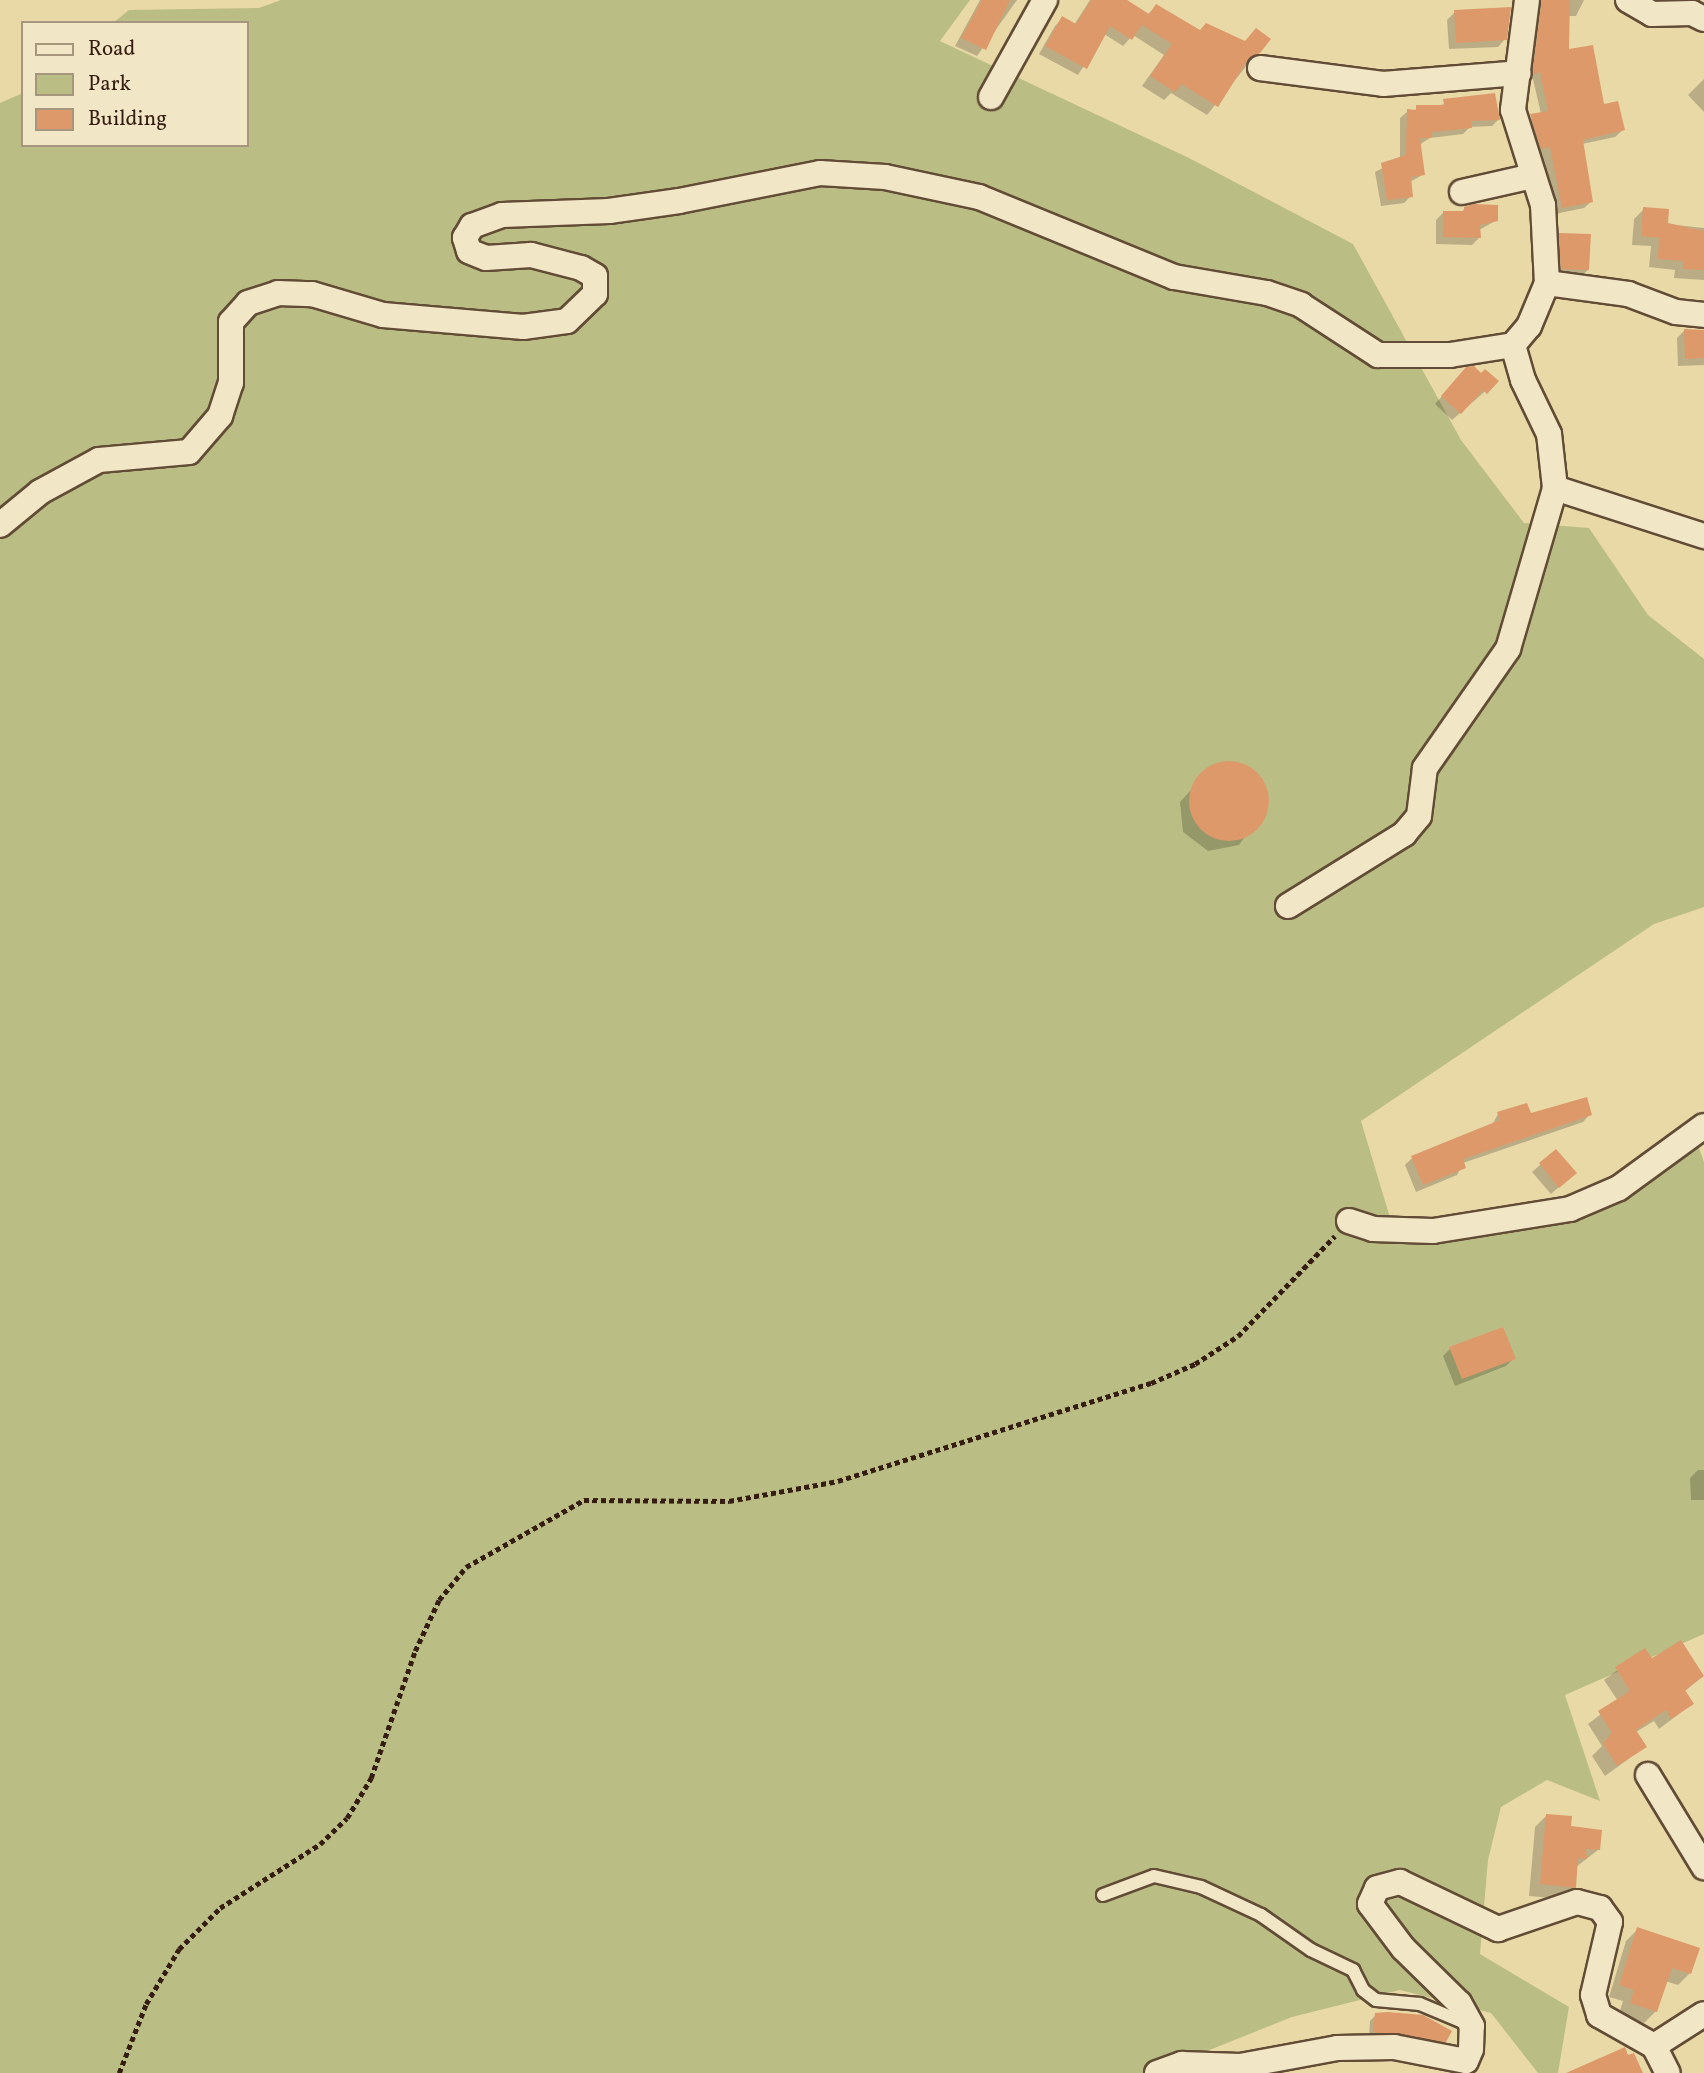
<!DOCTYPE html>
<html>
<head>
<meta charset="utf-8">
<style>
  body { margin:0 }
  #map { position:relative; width:1704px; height:2073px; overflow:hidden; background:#e9d9a7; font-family:Vollkorn,serif }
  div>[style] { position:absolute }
  .green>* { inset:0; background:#bbbe84 }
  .shadow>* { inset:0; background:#0003 }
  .building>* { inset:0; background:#dd996a }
  .round { border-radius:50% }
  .path>* { height:4.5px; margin-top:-2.25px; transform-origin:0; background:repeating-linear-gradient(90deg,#351d11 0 5px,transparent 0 8.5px) }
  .roads { filter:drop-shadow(2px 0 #624c36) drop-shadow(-2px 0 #624c36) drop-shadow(0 2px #624c36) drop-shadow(0 -2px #624c36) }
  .service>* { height:12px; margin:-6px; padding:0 6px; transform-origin:6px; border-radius:6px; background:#f1e6c6 }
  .minor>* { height:24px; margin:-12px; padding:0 12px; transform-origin:12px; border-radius:12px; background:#f1e6c6 }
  span { translate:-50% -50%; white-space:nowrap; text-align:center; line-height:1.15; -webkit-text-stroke:5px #f1e6c6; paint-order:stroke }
  .legend { position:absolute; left:21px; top:21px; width:228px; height:126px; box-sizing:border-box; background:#f1e6c6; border:2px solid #a6967e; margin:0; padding:9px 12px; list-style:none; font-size:21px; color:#351d11 }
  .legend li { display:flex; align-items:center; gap:14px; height:35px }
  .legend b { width:35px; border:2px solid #a6967e }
</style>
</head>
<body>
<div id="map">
  <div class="green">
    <i style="clip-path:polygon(281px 0,970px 0,940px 41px,1189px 158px,1353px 244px,1461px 440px,1524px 523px,1589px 528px,1648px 615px,1704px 659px,1704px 907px,1654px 924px,1361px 1121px,1397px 1241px,1582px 1204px,1699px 1148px,1704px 1162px,1704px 1634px,1565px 1695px,1600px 1801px,1547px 1780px,1501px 1807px,1488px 1860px,1480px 1954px,1569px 2007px,1558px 2073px,1538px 2073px,1491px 2013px,1400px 1990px,1292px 2017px,1152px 2073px,0 2073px,0 103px,23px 93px,23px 145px,247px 145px,247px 23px,113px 23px,129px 10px,259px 8px)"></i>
  </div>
  <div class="shadow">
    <i style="clip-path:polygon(980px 0,1017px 0,977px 56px,955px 46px)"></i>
    <i style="clip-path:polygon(1090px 0,1124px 0,1147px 15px,1156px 6px,1200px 32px,1244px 42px,1268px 39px,1207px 115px,1171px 93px,1164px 100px,1142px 86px,1164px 55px,1133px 35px,1123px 46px,1104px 34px,1078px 75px,1039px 54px,1055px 26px,1062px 19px,1074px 25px)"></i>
    <i style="clip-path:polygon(1533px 0,1584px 0,1576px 16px,1568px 16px,1568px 52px,1623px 130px,1615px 137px,1582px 144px,1592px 201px,1584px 208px,1555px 214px,1542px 154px,1534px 155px,1523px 123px,1541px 114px,1533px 79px,1527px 80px)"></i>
    <i style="clip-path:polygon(1455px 12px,1505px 39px,1498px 47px,1449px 49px,1447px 20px)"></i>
    <i style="clip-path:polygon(1704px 79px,1704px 112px,1688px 95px)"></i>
    <i style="clip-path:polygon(1494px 95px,1499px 119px,1492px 126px,1470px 127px,1463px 134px,1430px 138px,1419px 145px,1424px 174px,1410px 182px,1411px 196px,1404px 203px,1381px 206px,1375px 172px,1400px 159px,1400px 118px,1408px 111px)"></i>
    <i style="clip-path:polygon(1465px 208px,1497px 220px,1479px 230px,1480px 237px,1472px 245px,1436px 244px,1436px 220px,1444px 212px,1461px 213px)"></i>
    <i style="clip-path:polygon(1644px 209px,1666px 224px,1704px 228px,1704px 280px,1674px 278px,1675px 270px,1649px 267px,1651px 246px,1632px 245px,1634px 219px)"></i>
    <i style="clip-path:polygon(1560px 235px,1588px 270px,1580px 277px,1554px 276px,1553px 242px)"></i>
    <i style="clip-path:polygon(1685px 330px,1704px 330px,1704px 365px,1678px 366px,1677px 338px)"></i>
    <i style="clip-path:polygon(1481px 375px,1497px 381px,1452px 420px,1435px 404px,1459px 377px)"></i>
    <i style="clip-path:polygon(1214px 765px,1245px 766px,1258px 775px,1268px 805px,1239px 845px,1208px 851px,1183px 832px,1180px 802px)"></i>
    <i style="clip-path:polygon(1498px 1114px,1590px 1114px,1583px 1122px,1463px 1163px,1457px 1175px,1416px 1192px,1405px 1165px,1412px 1158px,1492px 1125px)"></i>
    <i style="clip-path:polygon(1556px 1151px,1567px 1180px,1551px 1194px,1532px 1172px)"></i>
    <i style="clip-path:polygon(1450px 1349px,1513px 1359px,1506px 1366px,1455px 1386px,1443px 1356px)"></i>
    <i style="clip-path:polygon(1698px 1470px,1704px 1470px,1704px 1500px,1691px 1500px,1690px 1478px)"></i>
    <i style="clip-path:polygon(1645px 1650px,1651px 1661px,1703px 1676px,1684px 1692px,1692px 1704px,1659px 1729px,1654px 1721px,1636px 1732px,1645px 1747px,1605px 1776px,1592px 1756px,1602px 1746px,1588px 1724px,1618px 1701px,1604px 1680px)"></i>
    <i style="clip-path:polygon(1547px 1815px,1598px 1850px,1576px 1867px,1574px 1887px,1562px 1899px,1529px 1896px,1535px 1827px)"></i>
    <i style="clip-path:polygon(1638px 1929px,1690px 1973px,1678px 1985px,1665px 1981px,1656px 2011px,1644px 2023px,1619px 2014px,1623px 2001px,1609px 1997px,1626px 1941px)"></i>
    <i style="clip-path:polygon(1376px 2015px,1445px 2041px,1439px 2047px,1369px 2038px,1370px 2021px)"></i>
  </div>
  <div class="building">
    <i style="clip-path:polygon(982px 0,1010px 0,986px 50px,961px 38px)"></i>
    <i style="clip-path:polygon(1091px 0,1127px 0,1149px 14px,1132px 40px,1110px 26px,1087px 69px,1045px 46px,1062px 16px,1076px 24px)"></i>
    <i style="clip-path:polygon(1542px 0,1570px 0,1569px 49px,1593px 45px,1604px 104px,1618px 101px,1625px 130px,1583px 140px,1593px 202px,1562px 208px,1550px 147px,1541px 149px,1530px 114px,1548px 111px,1540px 72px,1534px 74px,1533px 70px)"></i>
    <i style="clip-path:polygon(1156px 4px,1200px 30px,1206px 23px,1245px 41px,1256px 28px,1271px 39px,1260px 53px,1249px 58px,1218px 107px,1182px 84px,1175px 92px,1150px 76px,1172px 44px,1142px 25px)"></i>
    <i style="clip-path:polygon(1511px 7px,1507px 40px,1456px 43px,1454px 10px)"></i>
    <i style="clip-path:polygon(1495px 93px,1500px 120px,1471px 121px,1472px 128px,1432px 132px,1431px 138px,1420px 138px,1425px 175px,1411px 177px,1413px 197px,1387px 200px,1381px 163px,1406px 155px,1407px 109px,1416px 110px,1416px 105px,1444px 105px,1443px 99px)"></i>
    <i style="clip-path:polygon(1474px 204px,1498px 205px,1498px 221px,1480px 225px,1481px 238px,1443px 237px,1443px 211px,1464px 211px,1464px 207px)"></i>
    <i style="clip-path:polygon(1643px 207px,1669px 209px,1668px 223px,1704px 231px,1704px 270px,1683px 269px,1683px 261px,1658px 259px,1659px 238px,1641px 236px)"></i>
    <i style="clip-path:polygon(1559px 233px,1591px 234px,1589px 270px,1561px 269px)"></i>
    <i style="clip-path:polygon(1684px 329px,1704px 330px,1704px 358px,1685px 359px)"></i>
    <i style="clip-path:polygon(1474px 366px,1481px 373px,1485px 369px,1499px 381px,1487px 394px,1483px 390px,1461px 414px,1441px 396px,1466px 367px)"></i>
    <i class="round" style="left:1189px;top:761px;width:80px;height:80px"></i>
    <i style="clip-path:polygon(1587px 1097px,1592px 1115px,1463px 1159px,1466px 1168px,1423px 1185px,1411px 1156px,1500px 1120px,1497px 1112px,1527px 1103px,1531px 1113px)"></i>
    <i style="clip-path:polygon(1556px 1149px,1577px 1173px,1559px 1188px,1539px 1163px)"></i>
    <i style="clip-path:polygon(1503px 1327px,1516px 1359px,1462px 1379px,1449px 1347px)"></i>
    <i style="clip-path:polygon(1681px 1640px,1704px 1676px,1685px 1690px,1694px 1704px,1671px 1719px,1666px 1710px,1636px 1730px,1647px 1747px,1617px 1766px,1603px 1743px,1612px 1733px,1598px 1711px,1630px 1691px,1615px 1667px,1645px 1648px,1652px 1658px)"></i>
    <i style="clip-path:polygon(1546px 1814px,1572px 1816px,1571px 1826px,1602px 1830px,1600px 1850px,1586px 1849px,1587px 1859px,1578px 1858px,1576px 1888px,1540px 1884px)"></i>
    <i style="clip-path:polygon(1637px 1927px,1700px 1948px,1691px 1974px,1672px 1968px,1657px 2012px,1630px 2003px,1634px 1990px,1619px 1985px)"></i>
    <i style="clip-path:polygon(1388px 2012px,1423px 2015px,1452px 2031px,1446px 2042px,1373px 2032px,1375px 2013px)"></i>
    <i style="clip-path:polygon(1625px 2047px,1628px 2055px,1634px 2053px,1643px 2073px,1566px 2073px)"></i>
  </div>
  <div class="path">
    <i style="left:119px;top:2073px;width:74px;rotate:-68.6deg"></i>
    <i style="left:146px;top:2004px;width:64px;rotate:-59deg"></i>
    <i style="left:179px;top:1949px;width:58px;rotate:-45deg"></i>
    <i style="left:220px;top:1908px;width:119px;rotate:-32.6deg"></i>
    <i style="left:320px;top:1844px;width:37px;rotate:-44deg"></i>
    <i style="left:347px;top:1818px;width:47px;rotate:-59deg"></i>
    <i style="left:371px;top:1778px;width:134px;rotate:-70.9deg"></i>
    <i style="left:415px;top:1651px;width:56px;rotate:-64.8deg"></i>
    <i style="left:439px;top:1600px;width:43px;rotate:-50.7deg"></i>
    <i style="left:466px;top:1567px;width:136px;rotate:-29.6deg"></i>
    <i style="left:584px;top:1500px;width:145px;rotate:0.4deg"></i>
    <i style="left:729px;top:1501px;width:111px;rotate:-10.4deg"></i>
    <i style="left:838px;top:1481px;width:328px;rotate:-17.4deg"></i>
    <i style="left:1151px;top:1383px;width:48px;rotate:-23.4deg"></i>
    <i style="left:1195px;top:1364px;width:51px;rotate:-33.1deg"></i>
    <i style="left:1238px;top:1336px;width:139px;rotate:-45.9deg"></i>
  </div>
  <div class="roads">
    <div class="service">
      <i style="left:1103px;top:1895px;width:54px;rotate:-20.4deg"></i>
      <i style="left:1154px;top:1876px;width:48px;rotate:13.2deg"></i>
      <i style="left:1201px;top:1887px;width:66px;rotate:25deg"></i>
      <i style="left:1261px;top:1915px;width:61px;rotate:35deg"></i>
      <i style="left:1311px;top:1950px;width:47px;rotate:25.5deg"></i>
      <i style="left:1353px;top:1970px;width:22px;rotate:63deg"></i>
      <i style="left:1363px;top:1990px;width:16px;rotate:38deg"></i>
      <i style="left:1376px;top:2000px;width:44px;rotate:5.2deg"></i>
      <i style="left:1420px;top:2004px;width:54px;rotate:22.8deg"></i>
    </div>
    <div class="minor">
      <i style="left:1527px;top:0;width:111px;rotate:97.3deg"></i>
      <i style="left:1513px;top:110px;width:100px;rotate:72.5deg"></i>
      <i style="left:1543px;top:205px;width:78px;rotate:87.1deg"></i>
      <i style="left:1628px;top:0;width:28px;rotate:30deg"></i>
      <i style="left:1652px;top:14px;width:40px;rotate:-1.4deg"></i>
      <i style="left:1692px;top:13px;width:13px;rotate:27deg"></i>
      <i style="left:1260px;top:68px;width:124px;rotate:7.4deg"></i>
      <i style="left:1383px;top:84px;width:136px;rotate:-4.6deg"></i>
      <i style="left:991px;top:97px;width:111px;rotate:-60.9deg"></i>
      <i style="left:1462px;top:192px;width:73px;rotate:-12.7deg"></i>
      <i style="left:1555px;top:488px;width:157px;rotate:17.9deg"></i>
      <i style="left:0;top:525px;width:52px;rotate:-39.5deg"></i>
      <i style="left:40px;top:492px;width:67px;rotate:-28.5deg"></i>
      <i style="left:99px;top:460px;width:90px;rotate:-5.1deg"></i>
      <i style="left:189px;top:452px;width:48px;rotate:-49.3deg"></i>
      <i style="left:220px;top:416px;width:35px;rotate:-72deg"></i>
      <i style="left:231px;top:383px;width:61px;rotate:-90deg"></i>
      <i style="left:231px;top:322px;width:25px;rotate:-48deg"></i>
      <i style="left:248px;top:303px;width:32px;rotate:-18deg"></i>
      <i style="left:278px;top:293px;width:34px;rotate:2deg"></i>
      <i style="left:312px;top:294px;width:74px;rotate:16.5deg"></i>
      <i style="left:383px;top:315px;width:141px;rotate:4.9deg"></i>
      <i style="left:523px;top:327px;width:44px;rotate:-7.8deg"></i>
      <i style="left:567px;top:321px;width:39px;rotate:-44deg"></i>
      <i style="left:595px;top:294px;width:18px;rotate:-90deg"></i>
      <i style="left:595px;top:276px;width:16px;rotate:-150deg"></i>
      <i style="left:581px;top:268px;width:52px;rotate:-165.4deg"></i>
      <i style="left:531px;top:255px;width:45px;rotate:176.2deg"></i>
      <i style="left:486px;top:258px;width:18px;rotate:-158deg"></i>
      <i style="left:469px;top:251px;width:14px;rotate:-107deg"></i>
      <i style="left:465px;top:238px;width:14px;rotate:-60deg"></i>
      <i style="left:472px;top:226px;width:32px;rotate:-20deg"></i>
      <i style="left:502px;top:215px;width:107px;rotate:-2.1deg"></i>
      <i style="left:609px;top:211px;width:71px;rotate:-8.1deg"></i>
      <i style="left:679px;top:201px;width:144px;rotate:-11.2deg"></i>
      <i style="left:820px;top:173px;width:65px;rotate:3.5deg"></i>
      <i style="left:885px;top:177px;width:96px;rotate:12deg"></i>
      <i style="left:979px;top:197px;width:211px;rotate:22.3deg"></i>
      <i style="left:1174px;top:277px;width:94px;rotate:9.8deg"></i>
      <i style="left:1267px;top:293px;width:36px;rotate:19deg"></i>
      <i style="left:1301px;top:305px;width:92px;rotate:33deg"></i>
      <i style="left:1378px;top:355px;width:72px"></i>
      <i style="left:1450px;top:355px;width:64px;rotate:-9deg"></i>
      <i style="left:1513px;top:345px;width:25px;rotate:-50deg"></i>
      <i style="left:1529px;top:326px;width:47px;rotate:-67.3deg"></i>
      <i style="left:1547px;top:283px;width:82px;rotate:7.7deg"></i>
      <i style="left:1628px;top:294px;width:51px;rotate:20.6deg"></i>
      <i style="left:1676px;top:312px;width:28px;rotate:6deg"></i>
      <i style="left:1288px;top:906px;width:137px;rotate:-31.8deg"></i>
      <i style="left:1404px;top:834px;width:23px;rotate:-50deg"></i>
      <i style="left:1419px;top:816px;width:48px;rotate:-82.9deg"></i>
      <i style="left:1425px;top:768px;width:145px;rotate:-55.1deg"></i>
      <i style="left:1508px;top:649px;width:168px;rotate:-73.7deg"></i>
      <i style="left:1555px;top:488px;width:54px;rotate:-96.3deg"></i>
      <i style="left:1549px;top:434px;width:60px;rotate:-115.7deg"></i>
      <i style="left:1523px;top:380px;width:36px;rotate:-106deg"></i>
      <i style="left:1349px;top:1221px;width:25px;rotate:18deg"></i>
      <i style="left:1373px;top:1229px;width:60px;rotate:1.9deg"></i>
      <i style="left:1433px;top:1231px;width:139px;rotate:-9.1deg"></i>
      <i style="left:1570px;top:1209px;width:53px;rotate:-23.2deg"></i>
      <i style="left:1619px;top:1188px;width:105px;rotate:-36.1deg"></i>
      <i style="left:1648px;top:1775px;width:108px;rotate:58.7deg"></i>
      <i style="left:1654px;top:2046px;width:30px;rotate:63deg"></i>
      <i style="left:1157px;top:2073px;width:27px;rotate:-20deg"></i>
      <i style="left:1182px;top:2064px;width:58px;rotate:2deg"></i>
      <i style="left:1240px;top:2066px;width:99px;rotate:-10.5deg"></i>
      <i style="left:1337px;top:2048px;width:57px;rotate:-1deg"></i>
      <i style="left:1394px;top:2047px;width:73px;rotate:11deg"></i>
      <i style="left:1466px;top:2061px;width:13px;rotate:-67deg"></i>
      <i style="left:1471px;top:2049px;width:23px;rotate:-88deg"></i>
      <i style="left:1472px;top:2026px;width:26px;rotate:-119deg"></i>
      <i style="left:1459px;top:2003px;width:78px;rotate:-135.5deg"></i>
      <i style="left:1403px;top:1948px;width:55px;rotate:-126.9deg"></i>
      <i style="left:1370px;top:1904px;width:17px;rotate:-66deg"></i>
      <i style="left:1377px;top:1888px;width:24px;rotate:-15deg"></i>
      <i style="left:1400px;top:1882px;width:109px;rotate:25.6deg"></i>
      <i style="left:1498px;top:1929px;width:83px;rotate:-18.9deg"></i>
      <i style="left:1577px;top:1902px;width:24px;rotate:15deg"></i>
      <i style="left:1600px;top:1908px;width:17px;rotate:54deg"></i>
      <i style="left:1610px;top:1922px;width:75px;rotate:103.1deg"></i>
      <i style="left:1593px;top:1995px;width:21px;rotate:73deg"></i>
      <i style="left:1599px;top:2015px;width:63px;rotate:29.4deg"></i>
      <i style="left:1654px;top:2046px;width:59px;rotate:-32.6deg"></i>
    </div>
  </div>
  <ul class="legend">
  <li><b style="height:9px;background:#f1e6c6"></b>Road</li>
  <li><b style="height:19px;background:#bbbe84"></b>Park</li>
  <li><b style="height:19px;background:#dd996a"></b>Building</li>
  </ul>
</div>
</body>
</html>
